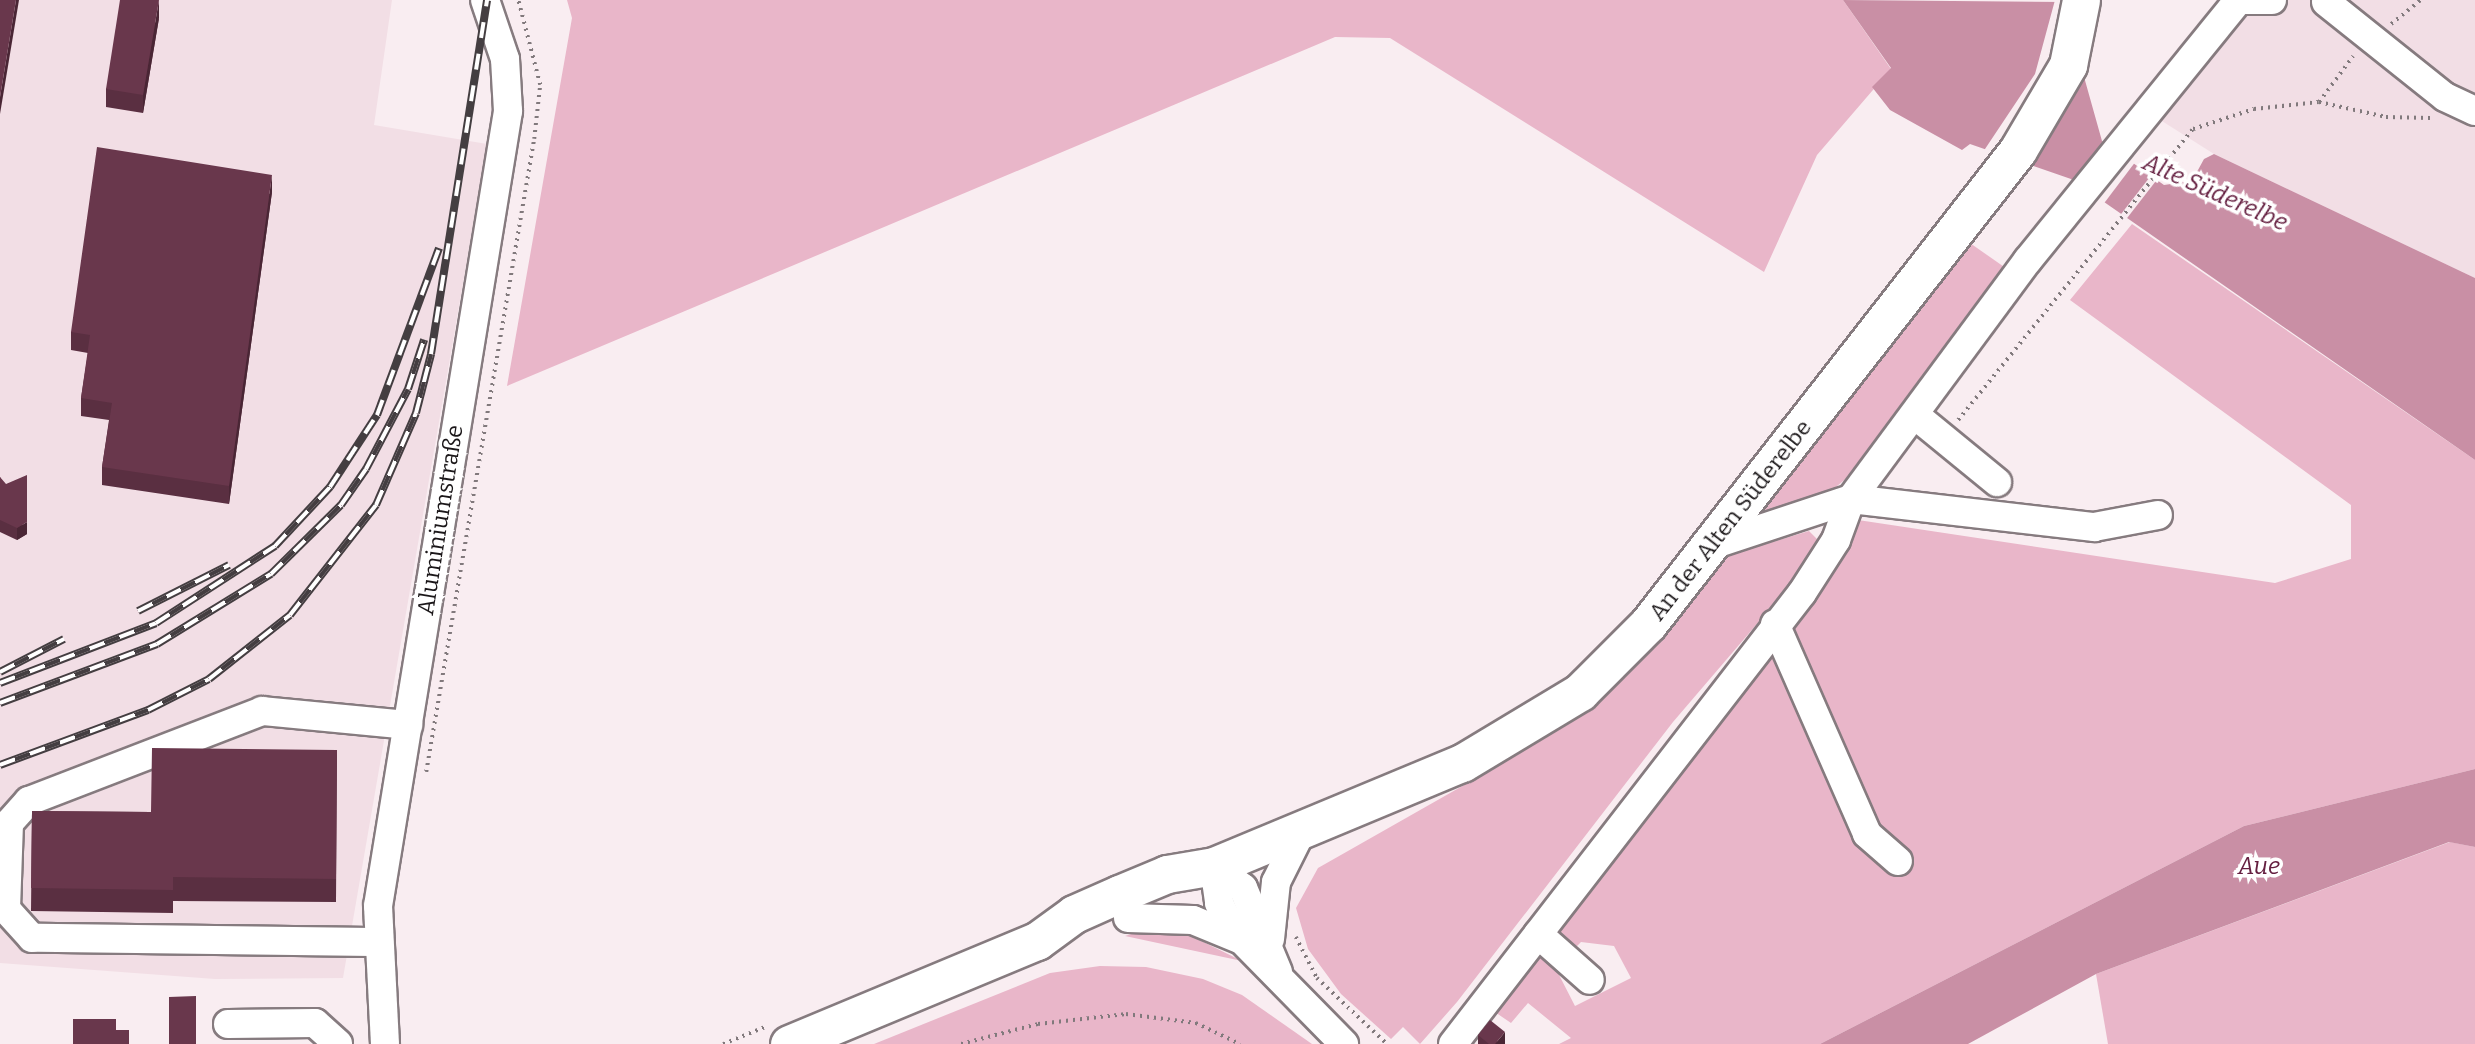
<!DOCTYPE html>
<html>
<head>
<meta charset="utf-8">
<style>
  body { margin:0 }
  #map { position:relative; width:2475px; height:1044px; overflow:hidden; background:#f9edf1; font-family:Bitter,serif }
  div>[style] { position:absolute }
  .built>* { inset:0; background:#f2dee5 }
  .green>* { inset:0; background:#e9b6c9 }
  .water>* { inset:0; background:#c98fa5 }
  .pier>* { inset:0; background:#f9edf1 }
  .path>* { height:3.5px; margin-top:-1.75px; transform-origin:0; background:repeating-linear-gradient(90deg,#81797c 0 2px,transparent 0 7px) }
  .roads { filter:drop-shadow(2px 0 #867b7f) drop-shadow(-2px 0 #867b7f) drop-shadow(0 2px #867b7f) drop-shadow(0 -2px #867b7f) }
  .minor>* { height:28px; margin:-14px; padding:0 14px; transform-origin:14px; border-radius:14px; background:#fff }
  .major>* { height:37px; margin:-18.5px; padding:0 18.5px; transform-origin:18.5px; border-radius:18.5px; background:#fff }
  .rail>* { height:8px; margin-top:-4px; transform-origin:0; background:repeating-linear-gradient(90deg,#fff 0 16px,#443e41 0 32px); box-sizing:border-box; border-block:2px solid #443e41 }
  .wall>* { inset:0; background:#5a2f41 }
  .shaded-wall>* { inset:0; background:#4a2635 }
  .building>* { inset:0; background:#69374c }
  span { translate:-50% -50%; white-space:nowrap; text-align:center; line-height:1.15; -webkit-text-stroke:7px #fff; paint-order:stroke }
  .street-label { font-size:23px; color:#1b1719 }
  .water-label { font-size:24px; color:#652041; font-style:italic }
</style>
</head>
<body>
<div id="map">
  <div class="built">
    <i style="clip-path:polygon(0 0,392px 0,374px 125px,487px 144px,343px 978px,215px 979px,0 963px)"></i>
    <i style="clip-path:polygon(2242px 0,2475px 0,2475px 278px,2214px 154px,2154px 116px)"></i>
  </div>
  <div class="green">
    <i style="clip-path:polygon(567px 0,1843px 0,1891px 69px,1817px 155px,1764px 272px,1390px 38px,1335px 37px,507px 386px,572px 18px)"></i>
    <i style="clip-path:polygon(2132px 224px,2475px 460px,2475px 769px,2244px 826px,1820px 1044px,1559px 1044px,1571px 1038px,1528px 1003px,1511px 1023px,1489px 1008px,1538px 954px,1556px 969px,1575px 1006px,1631px 978px,1614px 946px,1581px 942px,1572px 951px,1557px 938px,1554px 925px,1771px 646px,1796px 696px,1819px 687px,1793px 625px,1808px 609px,1858px 520px,2275px 583px,2351px 559px,2351px 505px,2070px 300px)"></i>
    <i style="clip-path:polygon(1967px 241px,2010px 271px,1849px 476px,1830px 492px,1747px 518px)"></i>
    <i style="clip-path:polygon(1809px 531px,1822px 544px,1804px 569px,1673px 722px,1457px 1002px,1420px 1044px,1403px 1027px,1391px 1039px,1341px 994px,1308px 949px,1296px 908px,1318px 868px,1517px 755px,1576px 713px,1715px 559px)"></i>
    <i style="clip-path:polygon(2450px 842px,2475px 847px,2475px 1044px,2108px 1044px,2096px 974px)"></i>
    <i style="clip-path:polygon(1153px 927px,1175px 928px,1242px 961px,1125px 936px)"></i>
    <i style="clip-path:polygon(1100px 966px,1146px 967px,1203px 979px,1242px 995px,1312px 1044px,874px 1044px,1050px 973px)"></i>
  </div>
  <div class="water">
    <i style="clip-path:polygon(1843px 0,2063px 2px,2102px 141px,2164px 185px,2192px 181px,2204px 159px,2214px 154px,2475px 278px,2475px 460px,2071px 179px,1970px 144px,1962px 150px,1890px 110px,1872px 87px,1891px 68px)"></i>
    <i style="clip-path:polygon(2475px 769px,2475px 847px,2449px 842px,2096px 974px,1968px 1044px,1820px 1044px,2244px 826px)"></i>
  </div>
  <div class="pier">
    <i style="clip-path:polygon(2055px 0,2065px 0,2087px 61px,2071px 98px,2025px 167px,1983px 152px,2035px 74px)"></i>
    <i style="clip-path:polygon(2111px 143px,2136px 161px,2102px 206px,2077px 188px)"></i>
    <i style="clip-path:polygon(2153px 173px,2159px 177px,2124px 222px,2118px 218px)"></i>
  </div>
  <div class="path">
    <i style="left:2391px;top:24px;width:38px;rotate:-39deg"></i>
    <i style="left:2319px;top:102px;width:57px;rotate:-53.5deg"></i>
    <i style="left:1958px;top:420px;width:374px;rotate:-51.1deg"></i>
    <i style="left:2193px;top:129px;width:64px;rotate:-18.2deg"></i>
    <i style="left:2254px;top:109px;width:65px;rotate:-6.1deg"></i>
    <i style="left:2319px;top:102px;width:69px;rotate:12.6deg"></i>
    <i style="left:2386px;top:117px;width:44px;rotate:1.3deg"></i>
    <i style="left:426px;top:772px;width:642px;rotate:-80.32deg"></i>
    <i style="left:534px;top:139px;width:54px;rotate:-83.7deg"></i>
    <i style="left:540px;top:85px;width:88px;rotate:-104.5deg"></i>
    <i style="left:1296px;top:937px;width:46px;rotate:62.9deg"></i>
    <i style="left:1317px;top:978px;width:96px;rotate:43.3deg"></i>
    <i style="left:723px;top:1044px;width:45px;rotate:-22deg"></i>
    <i style="left:961px;top:1044px;width:80px;rotate:-14.6deg"></i>
    <i style="left:1038px;top:1024px;width:89px;rotate:-6.5deg"></i>
    <i style="left:1126px;top:1014px;width:71px;rotate:7.3deg"></i>
    <i style="left:1196px;top:1023px;width:49px;rotate:25.5deg"></i>
  </div>
  <div class="roads">
    <div class="minor">
      <i style="left:2235px;top:0;width:37px"></i>
      <i style="left:2326px;top:2px;width:152px;rotate:38.6deg"></i>
      <i style="left:2445px;top:97px;width:33px;rotate:25deg"></i>
      <i style="left:1915px;top:415px;width:106px;rotate:39.3deg"></i>
      <i style="left:1709px;top:546px;width:150px;rotate:-18.3deg"></i>
      <i style="left:1851px;top:499px;width:245px;rotate:6.6deg"></i>
      <i style="left:2094px;top:527px;width:65px;rotate:-10.6deg"></i>
      <i style="left:1775px;top:624px;width:229px;rotate:66.3deg"></i>
      <i style="left:1867px;top:834px;width:41px;rotate:41.1deg"></i>
      <i style="left:1128px;top:918px;width:65px;rotate:1.8deg"></i>
      <i style="left:1193px;top:920px;width:50px;rotate:22.4deg"></i>
      <i style="left:1538px;top:934px;width:69px;rotate:41.5deg"></i>
      <i style="left:1270px;top:939px;width:57px;rotate:-84deg"></i>
      <i style="left:1276px;top:882px;width:60px;rotate:-63.4deg"></i>
      <i style="left:378px;top:942px;width:346px;rotate:-179.3deg"></i>
      <i style="left:32px;top:938px;width:39px;rotate:-132deg"></i>
      <i style="left:6px;top:909px;width:86px;rotate:-88deg"></i>
      <i style="left:9px;top:823px;width:30px;rotate:-48deg"></i>
      <i style="left:29px;top:801px;width:250px;rotate:-21.1deg"></i>
      <i style="left:262px;top:711px;width:147px;rotate:5.5deg"></i>
      <i style="left:1278px;top:972px;width:91px;rotate:-112.6deg"></i>
      <i style="left:1243px;top:888px;width:36px;rotate:-143deg"></i>
      <i style="left:1214px;top:866px;width:37px;rotate:82deg"></i>
      <i style="left:1219px;top:903px;width:30px;rotate:64deg"></i>
      <i style="left:1232px;top:930px;width:160px;rotate:45.5deg"></i>
      <i style="left:228px;top:1024px;width:87px;rotate:-0.7deg"></i>
      <i style="left:315px;top:1023px;width:31px;rotate:42deg"></i>
      <i style="left:385px;top:1044px;width:138px;rotate:-92.9deg"></i>
      <i style="left:378px;top:906px;width:806px;rotate:-80.71deg"></i>
      <i style="left:508px;top:111px;width:52px;rotate:-93.3deg"></i>
      <i style="left:505px;top:59px;width:62px;rotate:-108.7deg"></i>
      <i style="left:1453px;top:1044px;width:570px;rotate:-52.27deg"></i>
      <i style="left:1802px;top:593px;width:63px;rotate:-57.3deg"></i>
      <i style="left:1836px;top:540px;width:44px;rotate:-69.9deg"></i>
      <i style="left:1851px;top:499px;width:297px;rotate:-53.5deg"></i>
      <i style="left:2028px;top:260px;width:332px;rotate:-51deg"></i>
    </div>
    <div class="major">
      <i style="left:789px;top:1044px;width:269px;rotate:-22.6deg"></i>
      <i style="left:1037px;top:941px;width:46px;rotate:-36.1deg"></i>
      <i style="left:1074px;top:914px;width:49px;rotate:-24deg"></i>
      <i style="left:1119px;top:894px;width:52px;rotate:-22.6deg"></i>
      <i style="left:1167px;top:874px;width:48px;rotate:-9.7deg"></i>
      <i style="left:1214px;top:866px;width:269px;rotate:-22.6deg"></i>
      <i style="left:1462px;top:763px;width:138px;rotate:-31deg"></i>
      <i style="left:1580px;top:692px;width:96px;rotate:-45deg"></i>
      <i style="left:1648px;top:624px;width:601px;rotate:-52.02deg"></i>
      <i style="left:2018px;top:150px;width:99px;rotate:-59.5deg"></i>
      <i style="left:2068px;top:65px;width:66px;rotate:-78.7deg"></i>
    </div>
  </div>
  <div class="rail">
    <i style="left:138px;top:611px;width:102px;rotate:-26.8deg"></i>
    <i style="left:0;top:672px;width:72px;rotate:-27.3deg"></i>
    <i style="left:0;top:683px;width:167px;rotate:-21deg"></i>
    <i style="left:156px;top:623px;width:142px;rotate:-32.9deg"></i>
    <i style="left:275px;top:546px;width:81px;rotate:-47deg"></i>
    <i style="left:330px;top:487px;width:86px;rotate:-56.9deg"></i>
    <i style="left:377px;top:415px;width:178px;rotate:-69.6deg"></i>
    <i style="left:0;top:703px;width:168px;rotate:-20.6deg"></i>
    <i style="left:157px;top:644px;width:134px;rotate:-31.6deg"></i>
    <i style="left:271px;top:574px;width:98px;rotate:-44.6deg"></i>
    <i style="left:341px;top:505px;width:44px;rotate:-55.2deg"></i>
    <i style="left:366px;top:469px;width:90px;rotate:-62.3deg"></i>
    <i style="left:408px;top:389px;width:52px;rotate:-71.9deg"></i>
    <i style="left:0;top:765px;width:158px;rotate:-20.4deg"></i>
    <i style="left:148px;top:710px;width:68px;rotate:-26.9deg"></i>
    <i style="left:209px;top:679px;width:103px;rotate:-38.3deg"></i>
    <i style="left:290px;top:615px;width:140px;rotate:-52deg"></i>
    <i style="left:376px;top:505px;width:100px;rotate:-66.5deg"></i>
    <i style="left:416px;top:413px;width:61px;rotate:-75.7deg"></i>
    <i style="left:431px;top:354px;width:358px;rotate:-81deg"></i>
  </div>
  <div class="wall">
    <i style="clip-path:polygon(159px 18px,143px 113px,106px 107px,106px 89px)"></i>
    <i style="clip-path:polygon(272px 192px,229px 504px,102px 485px,102px 467px,109px 420px,81px 416px,81px 398px,88px 353px,71px 350px,71px 332px)"></i>
    <i style="clip-path:polygon(0 477px,27px 534px,17px 540px,0 532px)"></i>
    <i style="clip-path:polygon(337px 750px,336px 902px,173px 901px,173px 913px,31px 911px,32px 811px,151px 812px)"></i>
    <i style="clip-path:polygon(1478px 1035px,1505px 1044px,1478px 1044px)"></i>
  </div>
  <div class="shaded-wall">
    <i style="clip-path:polygon(16px 0,19px 0,0 114px,0 97px)"></i>
    <i style="clip-path:polygon(159px 0,159px 18px,143px 113px,143px 95px)"></i>
    <i style="clip-path:polygon(272px 175px,272px 192px,229px 504px,229px 486px)"></i>
    <i style="clip-path:polygon(27px 522px,27px 534px,17px 540px,17px 528px)"></i>
    <i style="clip-path:polygon(1505px 1032px,1505px 1044px,1495px 1044px)"></i>
  </div>
  <div class="building">
    <i style="clip-path:polygon(0 0,16px 0,0 97px)"></i>
    <i style="clip-path:polygon(120px 0,159px 0,143px 95px,106px 89px)"></i>
    <i style="clip-path:polygon(97px 147px,272px 175px,229px 486px,102px 467px,112px 403px,81px 398px,90px 335px,71px 332px)"></i>
    <i style="clip-path:polygon(27px 475px,27px 522px,17px 528px,0 520px,0 477px,6px 484px)"></i>
    <i style="clip-path:polygon(152px 748px,337px 750px,336px 879px,173px 877px,173px 890px,31px 888px,32px 811px,151px 812px)"></i>
    <i style="clip-path:polygon(196px 996px,196px 1044px,169px 1044px,169px 997px)"></i>
    <i style="clip-path:polygon(73px 1019px,116px 1019px,116px 1030px,129px 1030px,129px 1044px,73px 1044px)"></i>
    <i style="clip-path:polygon(1490px 1020px,1505px 1032px,1495px 1044px,1489px 1044px,1478px 1035px)"></i>
  </div>
  <div class="street-label">
    <span style="left:440px;top:520px;rotate:-81deg">Aluminiumstraße</span>
    <span style="left:1730px;top:520px;rotate:-52deg">An der Alten Süderelbe</span>
  </div>
  <div class="water-label">
    <span style="left:2215px;top:193px;rotate:24deg">Alte Süderelbe</span>
    <span style="left:2259px;top:867px">Aue</span>
  </div>
</div>
</body>
</html>
